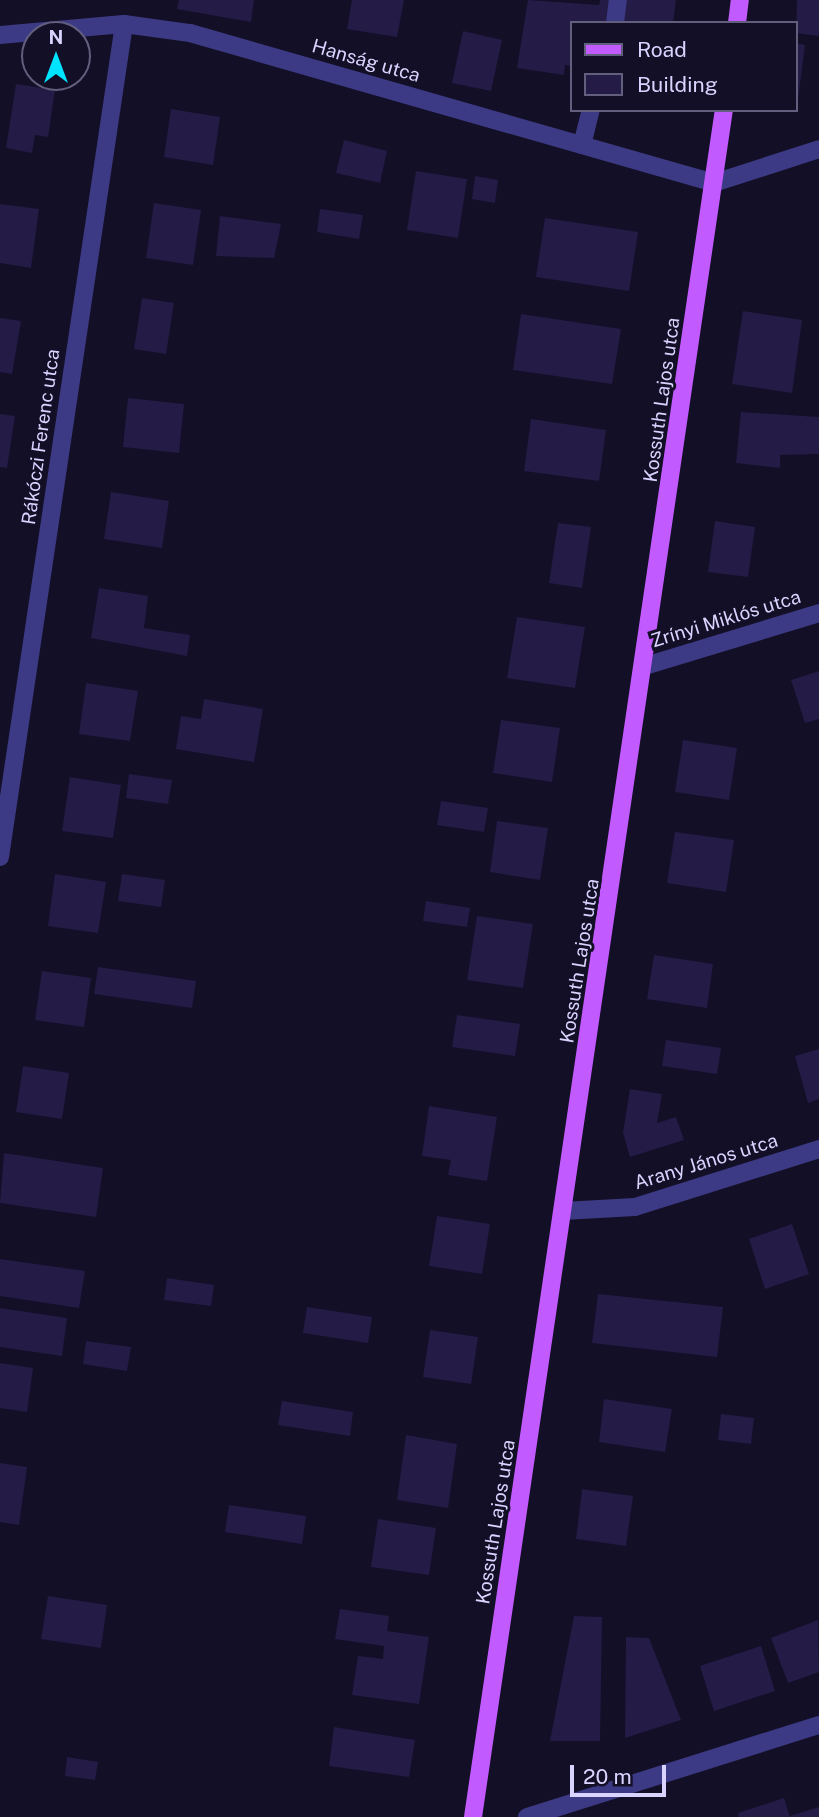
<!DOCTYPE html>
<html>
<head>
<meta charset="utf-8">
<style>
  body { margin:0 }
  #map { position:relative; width:819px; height:1817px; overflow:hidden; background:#130f26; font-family:"Public Sans",sans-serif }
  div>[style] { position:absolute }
  .building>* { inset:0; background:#241b47 }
  .minor>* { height:18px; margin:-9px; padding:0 9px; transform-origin:9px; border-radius:9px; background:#3d3a85 }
  .major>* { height:18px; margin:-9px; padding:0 9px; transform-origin:9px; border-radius:9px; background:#c25bff }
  span { translate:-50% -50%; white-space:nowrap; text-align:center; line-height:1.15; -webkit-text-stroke:6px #130f26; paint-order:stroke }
  .street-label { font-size:19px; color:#d9d4ff }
  .legend { position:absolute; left:570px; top:21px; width:228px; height:91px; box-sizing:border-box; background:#130f26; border:2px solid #625e7d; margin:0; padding:9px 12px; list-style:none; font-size:21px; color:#d9d4ff }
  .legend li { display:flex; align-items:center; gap:14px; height:35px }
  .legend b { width:35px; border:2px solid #625e7d }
  .north { position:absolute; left:21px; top:21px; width:70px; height:70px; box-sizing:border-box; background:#130f26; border:2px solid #625e7d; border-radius:50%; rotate:0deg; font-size:19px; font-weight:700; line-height:28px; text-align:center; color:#d9d4ff }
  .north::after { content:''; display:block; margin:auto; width:24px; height:32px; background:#00e5ff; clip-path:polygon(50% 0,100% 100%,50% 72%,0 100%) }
  .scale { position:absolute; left:570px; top:1765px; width:96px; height:32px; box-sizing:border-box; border:4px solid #d9d4ff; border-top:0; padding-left:9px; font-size:21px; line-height:24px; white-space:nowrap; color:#d9d4ff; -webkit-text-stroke:5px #130f26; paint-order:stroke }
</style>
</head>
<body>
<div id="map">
  <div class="building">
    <i style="clip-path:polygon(179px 0,254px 0,251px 22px,177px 9px)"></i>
    <i style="clip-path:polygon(352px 0,404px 0,397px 37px,347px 29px)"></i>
    <i style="clip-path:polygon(528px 0,599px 5px,600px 0,676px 0,673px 23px,572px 23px,572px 66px,565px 65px,564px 75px,517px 68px)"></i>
    <i style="clip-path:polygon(797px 0,819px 0,819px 36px,796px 33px)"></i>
    <i style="clip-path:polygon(463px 31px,502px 40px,491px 91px,452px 83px)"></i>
    <i style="clip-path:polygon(796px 43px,805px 45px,798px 99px,796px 99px)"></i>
    <i style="clip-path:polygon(16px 84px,55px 90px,48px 137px,35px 135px,32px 153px,6px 148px)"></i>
    <i style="clip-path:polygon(171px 109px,220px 117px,213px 165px,164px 157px)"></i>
    <i style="clip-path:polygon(344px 140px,387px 151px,380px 183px,336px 173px)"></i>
    <i style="clip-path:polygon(416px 171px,467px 179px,458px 238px,407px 230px)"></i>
    <i style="clip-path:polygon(475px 176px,498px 180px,495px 203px,472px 199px)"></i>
    <i style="clip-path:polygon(154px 203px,201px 210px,193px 265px,146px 258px)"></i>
    <i style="clip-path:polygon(0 204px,39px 209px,31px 268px,0 263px)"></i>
    <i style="clip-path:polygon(320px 209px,363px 215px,359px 239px,317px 232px)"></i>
    <i style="clip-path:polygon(220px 216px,281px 224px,274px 258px,216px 256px)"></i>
    <i style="clip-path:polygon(545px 218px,638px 232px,629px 291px,536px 277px)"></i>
    <i style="clip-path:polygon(142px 298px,174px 303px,166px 354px,134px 349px)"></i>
    <i style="clip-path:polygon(743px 311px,802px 320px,792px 393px,732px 384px)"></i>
    <i style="clip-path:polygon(521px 314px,621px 329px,612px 384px,513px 370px)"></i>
    <i style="clip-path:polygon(0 318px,21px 321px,12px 374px,0 372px)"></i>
    <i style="clip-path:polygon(128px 398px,184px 404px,179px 453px,123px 447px)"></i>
    <i style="clip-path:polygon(741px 412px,819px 417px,819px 454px,780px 455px,780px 468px,736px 463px)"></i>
    <i style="clip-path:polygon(0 414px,15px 416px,7px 468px,0 467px)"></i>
    <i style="clip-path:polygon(531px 419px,606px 430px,599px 481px,524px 471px)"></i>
    <i style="clip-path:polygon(111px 492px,169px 501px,162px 548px,104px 539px)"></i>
    <i style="clip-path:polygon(715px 521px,755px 527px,748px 577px,708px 572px)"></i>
    <i style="clip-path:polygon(558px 523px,591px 527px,582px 588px,549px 583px)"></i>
    <i style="clip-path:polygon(99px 588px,148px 596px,144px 628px,190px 635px,187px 656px,91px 638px)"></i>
    <i style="clip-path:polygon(517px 617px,585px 627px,575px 688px,507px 678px)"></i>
    <i style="clip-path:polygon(819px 671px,819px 719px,805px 723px,791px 680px)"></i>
    <i style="clip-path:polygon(86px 683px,138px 691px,130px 741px,79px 734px)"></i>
    <i style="clip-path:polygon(204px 699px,263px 709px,254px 762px,176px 749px,181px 716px,201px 719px)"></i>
    <i style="clip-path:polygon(501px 720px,560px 728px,552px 782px,493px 773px)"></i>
    <i style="clip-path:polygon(683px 740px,737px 748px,729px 800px,675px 792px)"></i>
    <i style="clip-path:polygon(129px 774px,172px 780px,168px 804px,126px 798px)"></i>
    <i style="clip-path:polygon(70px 777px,121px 785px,113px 838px,62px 831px)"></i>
    <i style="clip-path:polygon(441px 801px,488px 808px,484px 832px,437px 825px)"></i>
    <i style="clip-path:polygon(497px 821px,548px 828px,540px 880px,490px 872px)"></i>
    <i style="clip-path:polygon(675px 832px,734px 840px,726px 892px,667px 883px)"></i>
    <i style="clip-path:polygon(55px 874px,106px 882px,98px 933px,48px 926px)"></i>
    <i style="clip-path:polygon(122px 874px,165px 880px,161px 907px,118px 901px)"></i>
    <i style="clip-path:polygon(426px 901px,470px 908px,467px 927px,423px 921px)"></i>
    <i style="clip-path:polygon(477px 916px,533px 924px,523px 988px,467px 980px)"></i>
    <i style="clip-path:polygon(654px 955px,713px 964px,707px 1008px,647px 999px)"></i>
    <i style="clip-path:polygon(98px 967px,196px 981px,192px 1008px,94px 994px)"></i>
    <i style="clip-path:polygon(42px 971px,91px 978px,84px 1027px,35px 1020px)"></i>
    <i style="clip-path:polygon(457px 1015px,520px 1024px,515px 1056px,452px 1047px)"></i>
    <i style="clip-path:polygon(666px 1040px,721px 1048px,717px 1074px,662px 1066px)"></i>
    <i style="clip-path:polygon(819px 1049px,819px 1099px,808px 1103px,795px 1056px)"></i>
    <i style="clip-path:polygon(23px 1066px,69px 1073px,62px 1119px,16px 1112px)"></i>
    <i style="clip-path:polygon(630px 1089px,662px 1094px,657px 1123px,676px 1117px,684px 1140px,630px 1157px,623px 1133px)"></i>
    <i style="clip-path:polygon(429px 1106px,497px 1117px,487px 1181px,448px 1175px,451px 1160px,422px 1156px)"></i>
    <i style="clip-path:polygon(4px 1153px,103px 1168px,96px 1217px,0 1203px)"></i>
    <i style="clip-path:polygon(437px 1216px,490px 1224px,482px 1274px,429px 1266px)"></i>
    <i style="clip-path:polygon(792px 1224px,809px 1274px,765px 1289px,749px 1239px)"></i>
    <i style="clip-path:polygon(0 1259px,85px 1271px,79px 1308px,0 1296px)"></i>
    <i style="clip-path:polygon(167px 1278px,214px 1285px,211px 1306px,164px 1300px)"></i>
    <i style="clip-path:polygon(598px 1294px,723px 1307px,717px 1357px,592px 1343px)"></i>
    <i style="clip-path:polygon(307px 1307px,372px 1317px,368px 1343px,303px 1333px)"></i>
    <i style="clip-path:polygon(0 1308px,67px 1318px,62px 1356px,0 1347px)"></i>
    <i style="clip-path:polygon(430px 1330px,478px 1337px,471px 1384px,423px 1377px)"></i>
    <i style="clip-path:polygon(86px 1341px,131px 1347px,127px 1371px,83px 1364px)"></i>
    <i style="clip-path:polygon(0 1363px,33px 1368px,27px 1412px,0 1408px)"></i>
    <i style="clip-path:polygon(604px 1399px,672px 1409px,665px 1452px,599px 1442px)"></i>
    <i style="clip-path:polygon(282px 1401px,353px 1412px,350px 1436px,278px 1425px)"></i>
    <i style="clip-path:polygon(721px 1414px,754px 1418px,751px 1444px,718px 1440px)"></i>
    <i style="clip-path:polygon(406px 1435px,457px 1444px,448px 1508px,397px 1500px)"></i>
    <i style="clip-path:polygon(0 1463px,27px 1467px,19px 1525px,0 1522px)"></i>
    <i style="clip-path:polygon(582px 1489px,633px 1496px,626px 1546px,576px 1539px)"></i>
    <i style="clip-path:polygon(229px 1505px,306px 1516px,302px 1544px,225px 1532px)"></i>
    <i style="clip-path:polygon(378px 1519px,436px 1528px,429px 1575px,371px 1567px)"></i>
    <i style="clip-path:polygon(48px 1596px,107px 1605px,101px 1648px,41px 1639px)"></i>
    <i style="clip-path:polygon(340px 1609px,389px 1616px,387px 1631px,429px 1637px,419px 1704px,352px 1695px,358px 1656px,383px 1659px,384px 1646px,335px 1639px)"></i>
    <i style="clip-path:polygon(574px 1616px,602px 1617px,600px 1741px,550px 1741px)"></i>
    <i style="clip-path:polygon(818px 1620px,819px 1672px,788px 1683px,771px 1638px)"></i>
    <i style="clip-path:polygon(626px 1637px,649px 1638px,681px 1720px,625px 1738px)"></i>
    <i style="clip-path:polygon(761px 1646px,775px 1691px,714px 1711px,700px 1666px)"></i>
    <i style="clip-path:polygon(334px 1727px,415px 1740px,409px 1777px,329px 1766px)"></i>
    <i style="clip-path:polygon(67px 1757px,98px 1762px,95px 1780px,65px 1776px)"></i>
    <i style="clip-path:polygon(784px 1798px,790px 1817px,739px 1817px,738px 1813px)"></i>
    <i style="clip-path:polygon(819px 1807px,819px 1817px,791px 1817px,790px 1816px)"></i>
  </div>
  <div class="minor">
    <i style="left:615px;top:23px;width:23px;rotate:-83deg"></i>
    <i style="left:0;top:35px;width:124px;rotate:-5.1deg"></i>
    <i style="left:124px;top:24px;width:67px;rotate:7.8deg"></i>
    <i style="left:190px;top:33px;width:545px;rotate:15.97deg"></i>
    <i style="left:714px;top:183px;width:110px;rotate:-17.9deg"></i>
    <i style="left:582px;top:145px;width:36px;rotate:-76deg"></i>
    <i style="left:645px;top:666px;width:182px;rotate:-16.9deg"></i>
    <i style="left:0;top:857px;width:842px;rotate:-81.53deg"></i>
    <i style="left:563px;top:1211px;width:72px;rotate:-3.2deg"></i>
    <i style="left:635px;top:1207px;width:193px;rotate:-17.5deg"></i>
    <i style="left:527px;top:1817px;width:306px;rotate:-17.5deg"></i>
  </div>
  <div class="major">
    <i style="left:737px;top:23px;width:23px;rotate:-83deg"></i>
    <i style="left:473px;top:1817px;width:1725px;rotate:-81.64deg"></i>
  </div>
  <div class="street-label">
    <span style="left:366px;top:61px;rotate:16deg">Hanság utca</span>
    <span style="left:662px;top:400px;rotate:-82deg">Kossuth Lajos utca</span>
    <span style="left:41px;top:437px;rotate:-82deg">Rákóczi Ferenc utca</span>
    <span style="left:726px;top:619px;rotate:-17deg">Zrínyi Miklós utca</span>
    <span style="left:580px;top:961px;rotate:-81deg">Kossuth Lajos utca</span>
    <span style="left:706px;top:1162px;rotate:-17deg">Arany János utca</span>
    <span style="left:496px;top:1522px;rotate:-81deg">Kossuth Lajos utca</span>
  </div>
  <ul class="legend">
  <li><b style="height:9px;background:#c25bff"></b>Road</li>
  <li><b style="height:19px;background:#241b47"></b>Building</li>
  </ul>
  <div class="north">N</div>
  <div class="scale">20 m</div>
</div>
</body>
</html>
